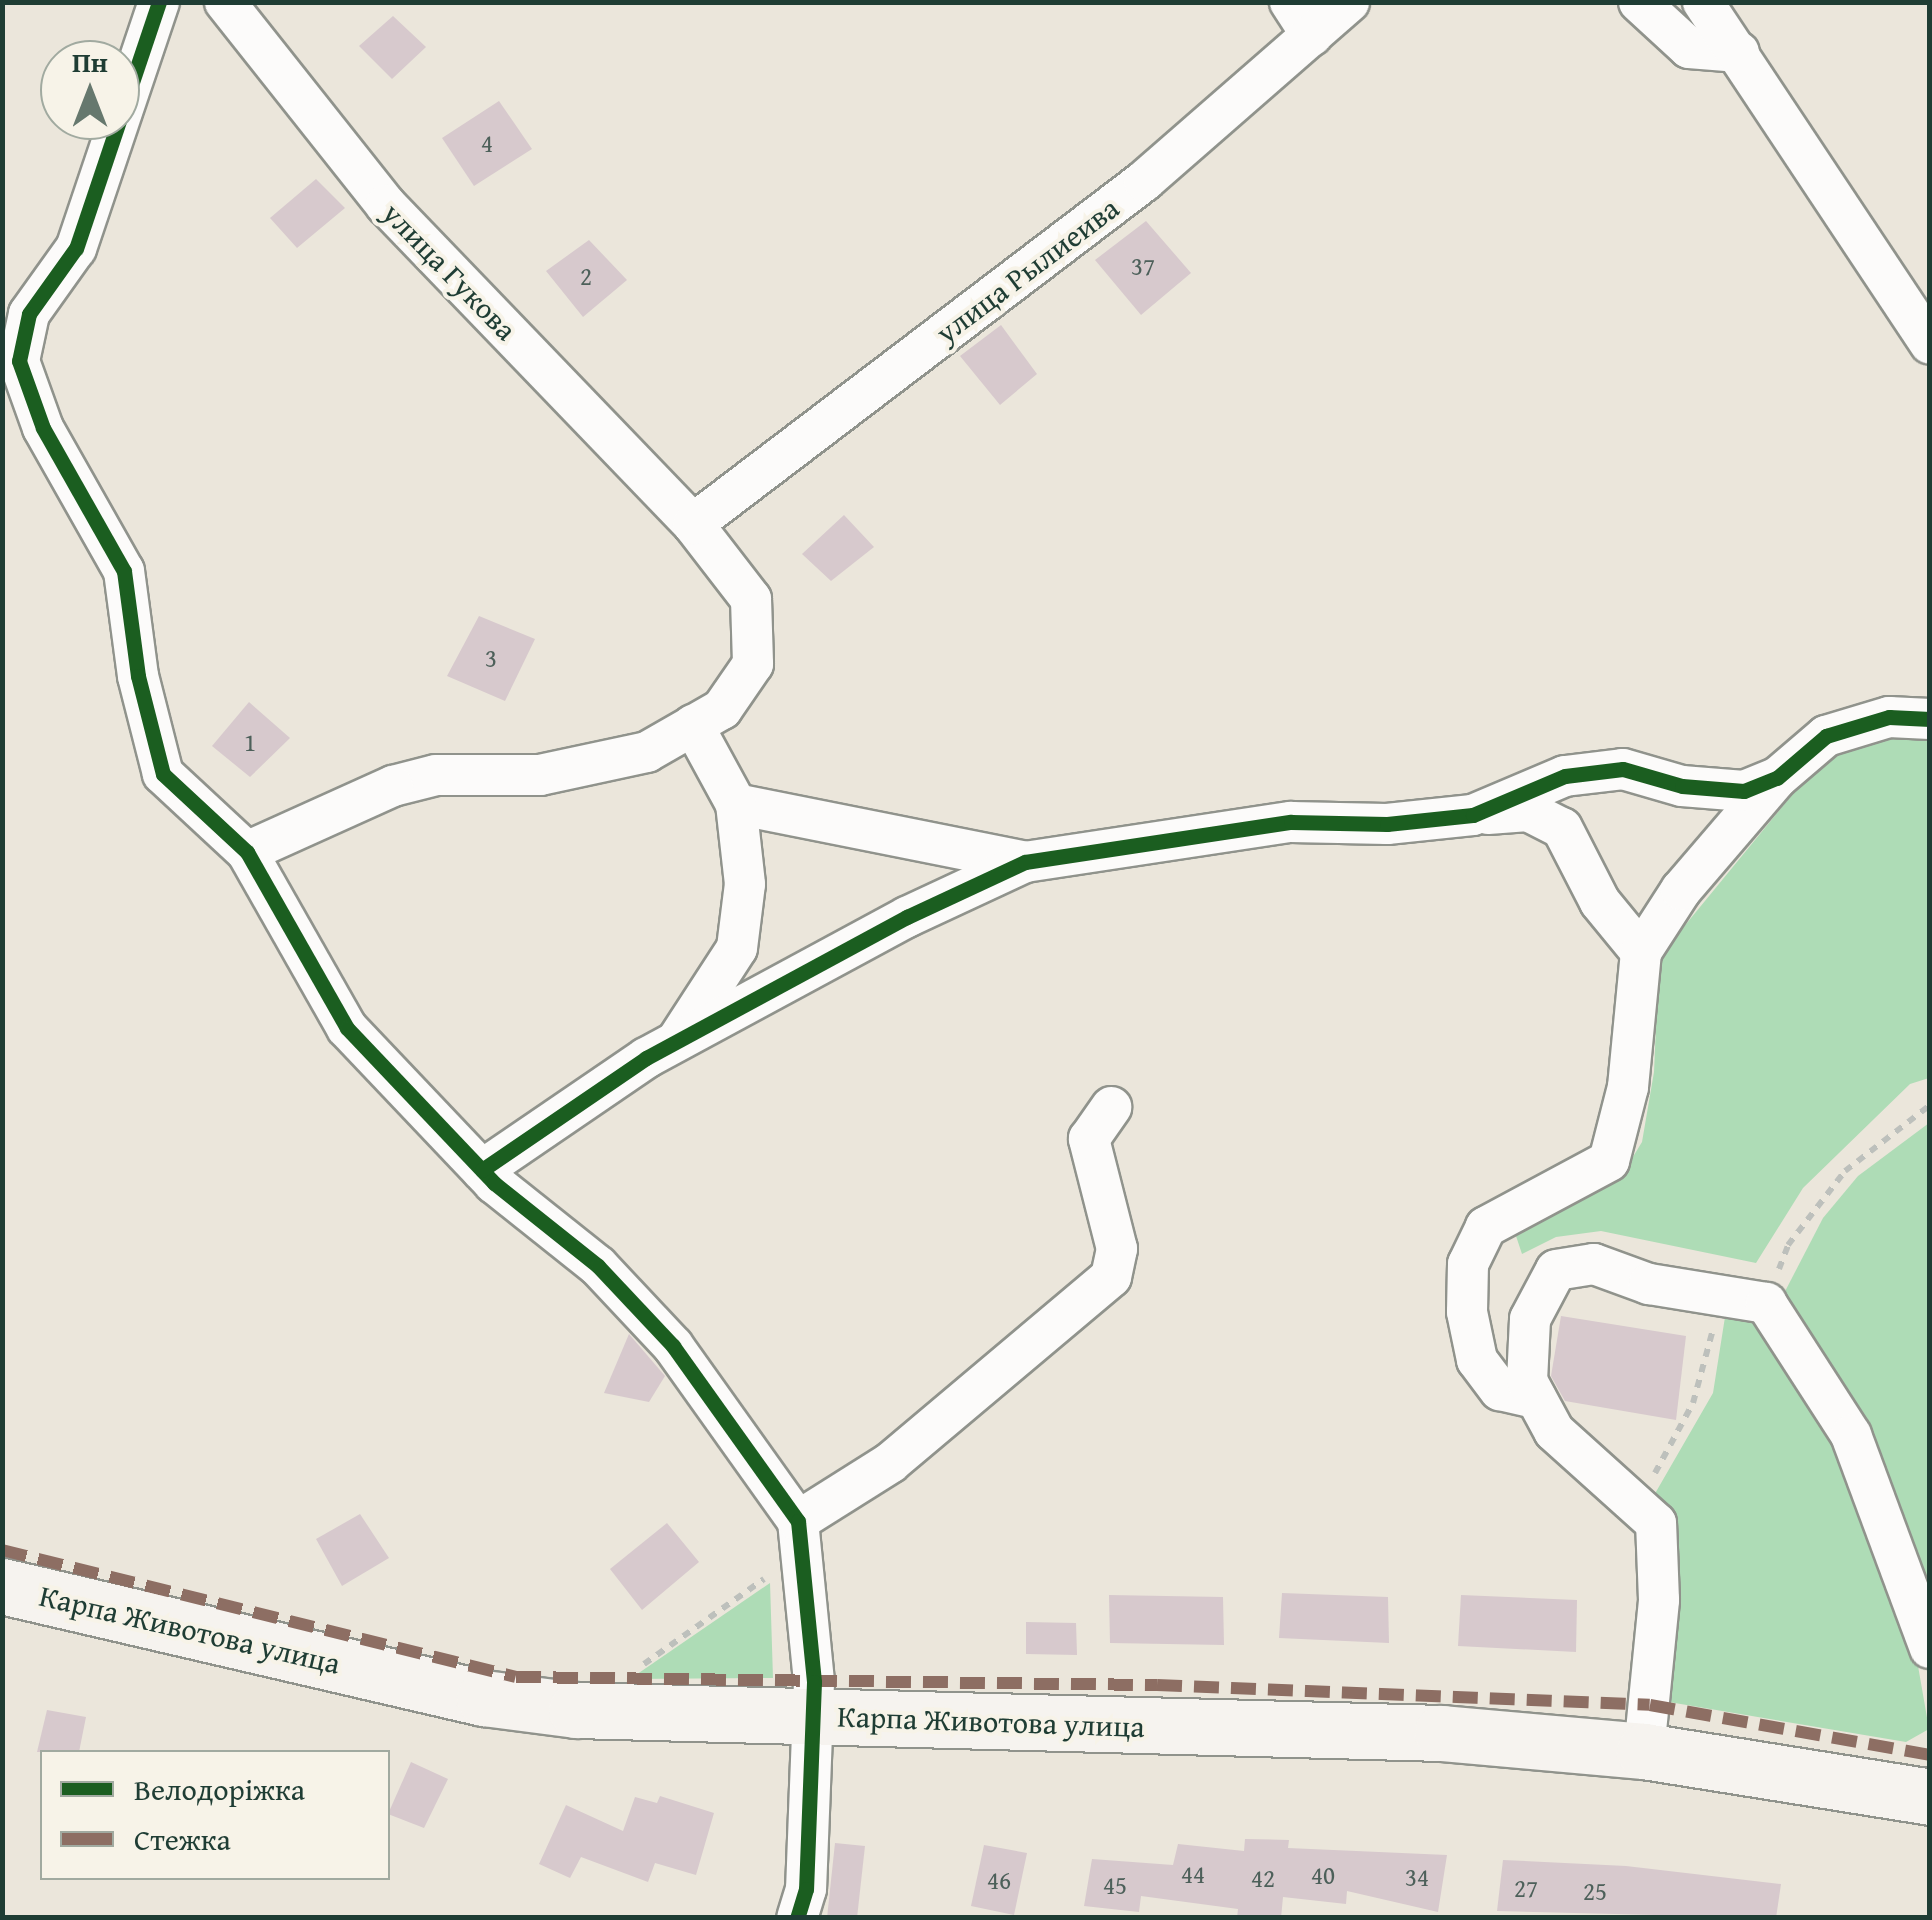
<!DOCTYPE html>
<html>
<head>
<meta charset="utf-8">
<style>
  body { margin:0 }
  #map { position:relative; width:1932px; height:1920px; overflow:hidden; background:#ebe6db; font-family:"Gentium Book Plus",serif }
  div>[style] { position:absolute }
  .green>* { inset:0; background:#aedcb6 }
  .building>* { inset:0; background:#d7c9cd }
  .path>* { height:6px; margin-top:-3px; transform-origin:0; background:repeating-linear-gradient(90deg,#bdc0bc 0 8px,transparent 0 16px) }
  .roads { filter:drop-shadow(2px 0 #90938c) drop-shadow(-2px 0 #90938c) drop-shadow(0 2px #90938c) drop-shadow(0 -2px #90938c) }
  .street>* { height:40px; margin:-20px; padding:0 20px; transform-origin:20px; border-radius:20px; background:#fcfbfa }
  .secondary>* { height:55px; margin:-27.5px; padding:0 27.5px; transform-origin:27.5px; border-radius:27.5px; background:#f6f3ef }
  .quiet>* { height:12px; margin-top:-6px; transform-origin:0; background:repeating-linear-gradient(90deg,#8d6e63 0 25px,transparent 0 37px) }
  .cycleway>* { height:15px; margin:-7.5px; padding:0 7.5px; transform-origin:7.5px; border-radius:7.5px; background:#1b5e20 }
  span { translate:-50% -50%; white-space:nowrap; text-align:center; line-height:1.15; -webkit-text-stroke:8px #f7f3e8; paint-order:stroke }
  .number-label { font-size:25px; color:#4d605a }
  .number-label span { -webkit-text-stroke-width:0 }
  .street-label { font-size:30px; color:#1f3d34 }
  .frame { position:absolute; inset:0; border:5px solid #1f3d34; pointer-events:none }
  .legend { position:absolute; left:40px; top:1750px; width:350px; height:130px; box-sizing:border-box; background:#f7f3e8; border:2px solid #a1aaa0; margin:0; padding:12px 18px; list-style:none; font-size:30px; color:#1f3d34 }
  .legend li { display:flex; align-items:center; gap:20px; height:50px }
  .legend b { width:50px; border:2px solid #a1aaa0 }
  .north { position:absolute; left:40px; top:40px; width:100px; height:100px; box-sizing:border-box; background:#f7f3e8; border:2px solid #a1aaa0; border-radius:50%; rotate:0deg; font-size:28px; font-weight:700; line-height:40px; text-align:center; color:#1f3d34 }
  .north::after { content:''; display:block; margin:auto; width:35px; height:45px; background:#66786e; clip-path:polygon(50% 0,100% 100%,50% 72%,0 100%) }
</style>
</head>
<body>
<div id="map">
  <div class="green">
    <i style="clip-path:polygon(1891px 736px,1929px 739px,1929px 1078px,1910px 1084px,1803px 1188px,1756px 1263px,1601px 1231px,1556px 1237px,1522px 1254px,1516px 1236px,1620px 1178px,1642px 1142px,1654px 1072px,1659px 957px,1828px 751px)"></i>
    <i style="clip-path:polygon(1929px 1123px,1929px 1614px,1779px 1303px,1823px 1218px,1858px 1176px)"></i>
    <i style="clip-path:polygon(1753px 1312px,1840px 1440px,1914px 1643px,1929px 1729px,1906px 1742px,1663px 1701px,1653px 1497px,1713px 1393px,1725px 1317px)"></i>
    <i style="clip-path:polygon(770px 1583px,773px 1678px,630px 1679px)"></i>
  </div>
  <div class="building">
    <i style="clip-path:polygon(393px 16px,426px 47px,392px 79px,359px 46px)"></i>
    <i style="clip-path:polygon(499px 101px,532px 149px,474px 186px,442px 138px)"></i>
    <i style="clip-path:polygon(316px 179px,345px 208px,297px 248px,270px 218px)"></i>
    <i style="clip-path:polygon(1146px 221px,1191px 273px,1141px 315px,1095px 260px)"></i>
    <i style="clip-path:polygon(589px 240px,627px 280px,583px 317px,546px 271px)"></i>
    <i style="clip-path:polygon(1001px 325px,1037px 374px,1000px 405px,960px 356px)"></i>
    <i style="clip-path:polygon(844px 515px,874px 547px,831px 581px,802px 554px)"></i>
    <i style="clip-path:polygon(479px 616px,535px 639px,505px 701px,447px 676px)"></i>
    <i style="clip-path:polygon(249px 702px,290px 738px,250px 777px,212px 746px)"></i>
    <i style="clip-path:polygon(1561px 1316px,1686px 1336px,1676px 1420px,1565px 1401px,1551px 1376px)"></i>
    <i style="clip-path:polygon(629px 1334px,665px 1376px,649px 1402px,604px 1393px)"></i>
    <i style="clip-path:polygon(360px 1514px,389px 1558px,342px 1586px,316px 1539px)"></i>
    <i style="clip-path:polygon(667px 1523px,699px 1562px,642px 1610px,610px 1569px)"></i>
    <i style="clip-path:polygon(1282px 1593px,1388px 1597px,1389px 1643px,1279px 1638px)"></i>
    <i style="clip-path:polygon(1109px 1595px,1223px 1597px,1224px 1645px,1110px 1643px)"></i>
    <i style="clip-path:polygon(1461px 1595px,1577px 1600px,1576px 1652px,1458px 1646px)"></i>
    <i style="clip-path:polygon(1026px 1622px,1076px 1623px,1077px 1655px,1026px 1654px)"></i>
    <i style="clip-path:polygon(47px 1710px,86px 1717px,79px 1752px,37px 1752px)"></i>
    <i style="clip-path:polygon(411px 1762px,448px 1779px,424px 1828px,388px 1814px)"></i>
    <i style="clip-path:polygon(660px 1796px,714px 1813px,696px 1875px,655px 1863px,648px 1882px,581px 1857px,570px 1878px,539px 1864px,566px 1805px,623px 1831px,635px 1797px,657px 1803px)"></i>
    <i style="clip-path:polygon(1245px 1839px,1289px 1840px,1288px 1848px,1447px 1855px,1438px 1912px,1347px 1891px,1346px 1904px,1283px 1897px,1281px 1918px,1237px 1918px,1238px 1909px,1141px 1896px,1139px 1912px,1084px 1906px,1092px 1859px,1173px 1865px,1178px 1844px,1244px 1851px)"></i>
    <i style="clip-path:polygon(835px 1843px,865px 1846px,857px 1918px,827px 1918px)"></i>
    <i style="clip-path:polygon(984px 1845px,1027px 1853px,1014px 1915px,971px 1906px)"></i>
    <i style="clip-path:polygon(1503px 1860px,1626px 1866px,1781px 1884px,1776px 1918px,1497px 1911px)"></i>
  </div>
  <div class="path">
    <i style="left:1779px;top:1269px;width:26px;rotate:-69deg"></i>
    <i style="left:1788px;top:1245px;width:93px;rotate:-52.4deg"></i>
    <i style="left:1845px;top:1171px;width:108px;rotate:-37.8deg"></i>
    <i style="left:1655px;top:1473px;width:80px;rotate:-61.5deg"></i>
    <i style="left:1693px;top:1403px;width:73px;rotate:-74.8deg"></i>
    <i style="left:644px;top:1664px;width:147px;rotate:-35.3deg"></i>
  </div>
  <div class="roads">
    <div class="street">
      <i style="left:159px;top:2px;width:260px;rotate:108.6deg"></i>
      <i style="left:76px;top:248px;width:81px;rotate:125.5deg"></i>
      <i style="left:29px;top:314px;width:48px;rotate:102deg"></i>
      <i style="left:19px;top:361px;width:71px;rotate:70.3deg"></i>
      <i style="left:43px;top:428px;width:164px;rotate:60.5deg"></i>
      <i style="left:124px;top:571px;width:106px;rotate:82.4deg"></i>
      <i style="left:138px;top:676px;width:101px;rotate:75.7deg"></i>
      <i style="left:163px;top:774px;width:115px;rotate:42.9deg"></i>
      <i style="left:247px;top:852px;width:202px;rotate:60.4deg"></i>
      <i style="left:347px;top:1028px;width:214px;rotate:46.5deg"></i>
      <i style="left:494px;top:1183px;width:133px;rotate:38.6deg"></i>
      <i style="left:598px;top:1266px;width:110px;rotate:46.8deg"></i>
      <i style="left:673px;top:1346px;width:215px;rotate:54.5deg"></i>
      <i style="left:798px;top:1521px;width:162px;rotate:84.3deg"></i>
      <i style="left:814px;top:1682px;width:207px;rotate:92.2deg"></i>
      <i style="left:806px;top:1889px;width:30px;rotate:107deg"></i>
      <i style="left:225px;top:2px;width:259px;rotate:51.6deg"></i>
      <i style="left:386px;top:205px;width:443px;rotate:46.1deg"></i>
      <i style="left:693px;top:524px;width:95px;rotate:52.3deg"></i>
      <i style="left:751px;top:599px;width:65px;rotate:88.2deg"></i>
      <i style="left:753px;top:664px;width:55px;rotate:124.6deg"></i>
      <i style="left:722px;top:709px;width:86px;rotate:150.2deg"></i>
      <i style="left:647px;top:752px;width:109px;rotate:167.9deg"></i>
      <i style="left:540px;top:775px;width:104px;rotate:180deg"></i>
      <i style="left:436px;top:775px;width:44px;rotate:165.7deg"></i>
      <i style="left:393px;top:786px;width:160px;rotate:155.7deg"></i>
      <i style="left:1290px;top:2px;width:40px;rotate:57.1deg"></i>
      <i style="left:1639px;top:2px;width:68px;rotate:42.6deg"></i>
      <i style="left:1689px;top:48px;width:50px;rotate:4.6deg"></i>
      <i style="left:1703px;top:2px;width:410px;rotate:56.4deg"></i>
      <i style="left:693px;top:524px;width:567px;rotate:-37.25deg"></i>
      <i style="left:1144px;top:181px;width:272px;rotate:-41.1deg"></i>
      <i style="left:736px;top:804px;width:295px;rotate:11.3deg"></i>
      <i style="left:1488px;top:814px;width:40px;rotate:-4.3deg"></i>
      <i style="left:1528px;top:811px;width:38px;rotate:27deg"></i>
      <i style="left:1562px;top:828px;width:83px;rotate:62.8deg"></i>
      <i style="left:1600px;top:902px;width:65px;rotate:50.6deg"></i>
      <i style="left:1641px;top:952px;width:136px;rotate:95.5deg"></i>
      <i style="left:1628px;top:1087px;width:76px;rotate:104.4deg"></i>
      <i style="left:1609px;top:1161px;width:140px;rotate:151.8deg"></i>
      <i style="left:1486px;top:1227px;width:41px;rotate:115.9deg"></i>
      <i style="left:1468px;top:1264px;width:48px;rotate:91.2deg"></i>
      <i style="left:1467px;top:1312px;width:49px;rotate:78.2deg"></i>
      <i style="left:1477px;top:1360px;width:38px;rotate:53deg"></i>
      <i style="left:1500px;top:1390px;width:37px;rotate:13deg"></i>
      <i style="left:1641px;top:952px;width:74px;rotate:-57.2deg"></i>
      <i style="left:1681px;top:890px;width:148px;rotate:-49.4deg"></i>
      <i style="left:678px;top:1039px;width:108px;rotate:-57deg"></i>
      <i style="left:737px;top:948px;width:64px;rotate:-82.9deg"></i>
      <i style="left:745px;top:884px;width:81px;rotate:-96.4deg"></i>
      <i style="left:736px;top:804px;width:90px;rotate:-118.6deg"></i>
      <i style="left:482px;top:1170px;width:199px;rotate:-34.3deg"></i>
      <i style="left:646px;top:1058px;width:297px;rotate:-28.4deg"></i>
      <i style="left:907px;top:917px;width:130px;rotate:-25deg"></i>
      <i style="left:1025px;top:862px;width:269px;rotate:-8.6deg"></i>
      <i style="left:1291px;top:822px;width:96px;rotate:1.2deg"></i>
      <i style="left:1387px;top:824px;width:86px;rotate:-6deg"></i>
      <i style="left:1473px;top:815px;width:100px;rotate:-23deg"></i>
      <i style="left:1565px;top:776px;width:58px;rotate:-6.9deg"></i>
      <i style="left:1623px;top:769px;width:61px;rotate:16.1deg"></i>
      <i style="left:1682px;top:786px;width:62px;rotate:4.6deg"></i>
      <i style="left:1744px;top:791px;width:35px;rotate:-22deg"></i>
      <i style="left:1777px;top:778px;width:65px;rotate:-40.6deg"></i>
      <i style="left:1826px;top:736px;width:66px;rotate:-16.8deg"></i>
      <i style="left:1889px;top:717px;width:41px;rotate:2.8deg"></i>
      <i style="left:798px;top:1521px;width:109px;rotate:-32.2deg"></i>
      <i style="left:890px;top:1463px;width:289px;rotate:-40.1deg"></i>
      <i style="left:1111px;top:1277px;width:29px;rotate:-78deg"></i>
      <i style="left:1117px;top:1249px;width:114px;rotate:-104.3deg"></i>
      <i style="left:1089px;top:1139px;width:39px;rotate:-55deg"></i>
      <i style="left:1644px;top:1751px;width:152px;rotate:-84.3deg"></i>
      <i style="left:1659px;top:1600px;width:77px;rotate:-92.2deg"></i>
      <i style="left:1656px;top:1523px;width:137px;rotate:-138deg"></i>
      <i style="left:1554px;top:1431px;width:57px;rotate:-118.4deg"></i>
      <i style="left:1527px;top:1381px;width:62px;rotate:-87.2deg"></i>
      <i style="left:1530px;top:1319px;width:55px;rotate:-62deg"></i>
      <i style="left:1556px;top:1270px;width:38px;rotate:-9deg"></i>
      <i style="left:1594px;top:1264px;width:59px;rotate:20deg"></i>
      <i style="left:1649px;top:1284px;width:119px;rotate:9.2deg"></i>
      <i style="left:1766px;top:1303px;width:157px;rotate:57.2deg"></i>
      <i style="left:1851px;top:1435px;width:227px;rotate:69.7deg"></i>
    </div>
    <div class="secondary">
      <i style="left:2px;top:1586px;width:495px;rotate:13.1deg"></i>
      <i style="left:484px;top:1698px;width:93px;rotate:7.4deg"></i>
      <i style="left:576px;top:1710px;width:866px;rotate:1.52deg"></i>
      <i style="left:1442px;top:1733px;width:203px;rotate:5.1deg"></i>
      <i style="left:1644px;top:1751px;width:290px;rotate:9.1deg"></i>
    </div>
  </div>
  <div class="quiet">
    <i style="left:2px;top:1550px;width:529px;rotate:13.88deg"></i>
    <i style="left:516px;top:1677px;width:641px;rotate:0.72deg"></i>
    <i style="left:1157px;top:1685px;width:493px;rotate:2.3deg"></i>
    <i style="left:1650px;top:1705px;width:284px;rotate:10.1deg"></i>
  </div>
  <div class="cycleway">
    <i style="left:159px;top:2px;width:260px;rotate:108.6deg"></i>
    <i style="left:76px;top:248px;width:81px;rotate:125.5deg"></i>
    <i style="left:29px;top:314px;width:48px;rotate:102deg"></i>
    <i style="left:19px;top:361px;width:71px;rotate:70.3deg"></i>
    <i style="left:43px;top:428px;width:164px;rotate:60.5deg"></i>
    <i style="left:124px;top:571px;width:106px;rotate:82.4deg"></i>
    <i style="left:138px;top:676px;width:101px;rotate:75.7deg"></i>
    <i style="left:163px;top:774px;width:115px;rotate:42.9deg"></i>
    <i style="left:247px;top:852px;width:202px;rotate:60.4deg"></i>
    <i style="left:347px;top:1028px;width:214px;rotate:46.5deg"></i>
    <i style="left:494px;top:1183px;width:133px;rotate:38.6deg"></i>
    <i style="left:598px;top:1266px;width:110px;rotate:46.8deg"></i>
    <i style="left:673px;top:1346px;width:215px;rotate:54.5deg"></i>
    <i style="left:798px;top:1521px;width:162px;rotate:84.3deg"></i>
    <i style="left:814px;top:1682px;width:207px;rotate:92.2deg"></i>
    <i style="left:806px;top:1889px;width:30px;rotate:107deg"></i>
    <i style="left:482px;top:1170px;width:199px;rotate:-34.3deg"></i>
    <i style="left:646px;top:1058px;width:297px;rotate:-28.4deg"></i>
    <i style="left:907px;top:917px;width:130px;rotate:-25deg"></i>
    <i style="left:1025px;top:862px;width:269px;rotate:-8.6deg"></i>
    <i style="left:1291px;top:822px;width:96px;rotate:1.2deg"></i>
    <i style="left:1387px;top:824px;width:86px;rotate:-6deg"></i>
    <i style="left:1473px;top:815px;width:100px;rotate:-23deg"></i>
    <i style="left:1565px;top:776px;width:58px;rotate:-6.9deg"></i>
    <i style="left:1623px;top:769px;width:61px;rotate:16.1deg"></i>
    <i style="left:1682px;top:786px;width:62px;rotate:4.6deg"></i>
    <i style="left:1744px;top:791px;width:35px;rotate:-22deg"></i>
    <i style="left:1777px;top:778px;width:65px;rotate:-40.6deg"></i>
    <i style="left:1826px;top:736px;width:66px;rotate:-16.8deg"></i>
    <i style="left:1889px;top:717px;width:41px;rotate:2.8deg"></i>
  </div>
  <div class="number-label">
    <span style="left:487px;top:143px">4</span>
    <span style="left:1143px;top:266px">37</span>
    <span style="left:586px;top:276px">2</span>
    <span style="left:491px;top:658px">3</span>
    <span style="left:250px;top:742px">1</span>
    <span style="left:1193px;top:1874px">44</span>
    <span style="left:1323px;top:1875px">40</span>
    <span style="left:1417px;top:1877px">34</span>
    <span style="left:1263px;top:1878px">42</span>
    <span style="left:999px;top:1880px">46</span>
    <span style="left:1115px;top:1885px">45</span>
    <span style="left:1526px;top:1888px">27</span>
    <span style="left:1595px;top:1891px">25</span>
  </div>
  <div class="street-label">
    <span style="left:1027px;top:270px;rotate:-37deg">улица Рылиеива</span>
    <span style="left:450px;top:271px;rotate:46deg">улица Гукова</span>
    <span style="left:190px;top:1629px;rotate:13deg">Карпа Животова улица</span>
    <span style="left:991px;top:1721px;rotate:2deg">Карпа Животова улица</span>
  </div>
  <div class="frame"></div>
  <ul class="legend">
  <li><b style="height:12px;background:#1b5e20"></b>Велодоріжка</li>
  <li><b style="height:12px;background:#8d6e63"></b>Стежка</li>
  </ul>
  <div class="north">Пн</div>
</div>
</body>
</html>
